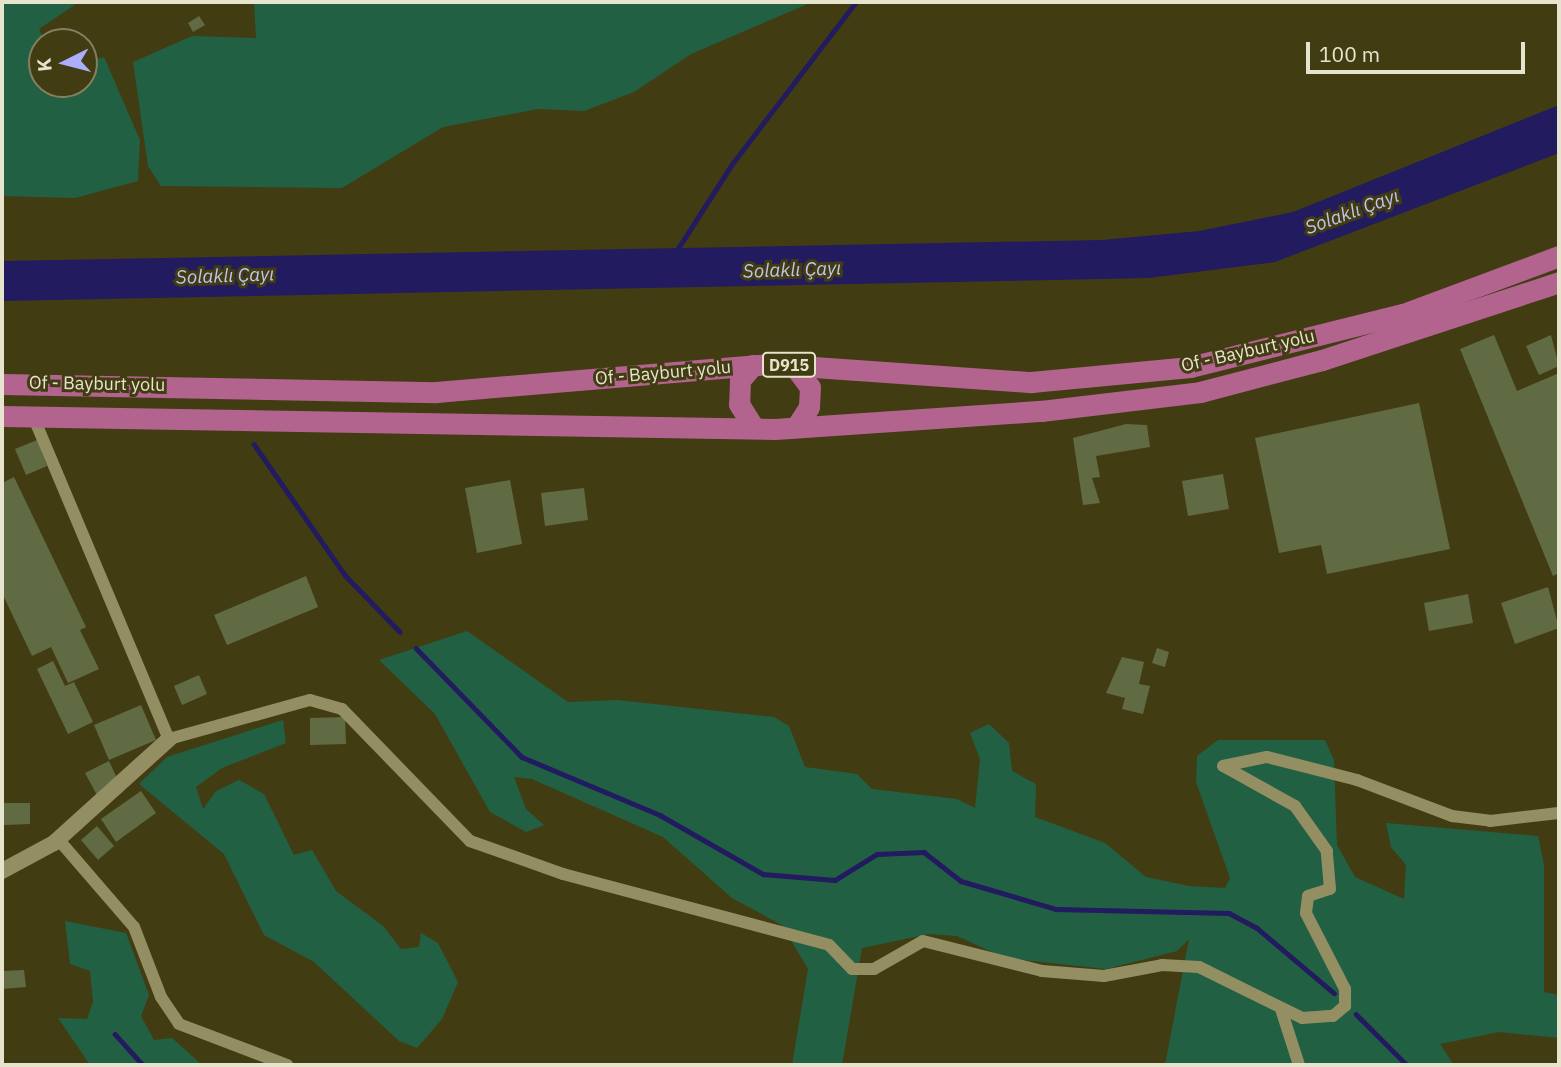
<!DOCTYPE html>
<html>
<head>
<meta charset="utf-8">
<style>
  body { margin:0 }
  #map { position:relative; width:1561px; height:1067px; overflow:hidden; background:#423c13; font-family:"IBM Plex Sans",sans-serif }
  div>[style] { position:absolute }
  .green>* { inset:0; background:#226044 }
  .water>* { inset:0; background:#221b5f }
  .stream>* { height:4.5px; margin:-2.25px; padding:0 2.25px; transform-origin:2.25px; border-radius:2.25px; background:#221b5f }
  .building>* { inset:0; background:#606b44 }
  .minor>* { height:12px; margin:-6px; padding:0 6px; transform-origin:6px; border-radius:6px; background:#948e63 }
  .tertiary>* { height:16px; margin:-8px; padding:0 8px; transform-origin:8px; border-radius:8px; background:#948e63 }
  .trunk>* { height:21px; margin:-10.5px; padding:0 10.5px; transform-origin:10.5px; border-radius:10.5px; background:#b2648f }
  span { translate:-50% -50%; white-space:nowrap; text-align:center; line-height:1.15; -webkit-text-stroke:6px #423c13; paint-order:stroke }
  .shield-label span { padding:2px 5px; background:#423c13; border:2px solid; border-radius:5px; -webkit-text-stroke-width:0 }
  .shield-label { font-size:16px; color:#e7e4ce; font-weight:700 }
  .street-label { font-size:18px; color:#e7e4ce }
  .water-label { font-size:19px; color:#c1c5ef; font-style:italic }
  .frame { position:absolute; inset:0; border:4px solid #e7e4ce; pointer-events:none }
  .north { position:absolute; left:28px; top:28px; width:70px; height:70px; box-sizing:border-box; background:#423c13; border:2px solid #847f5e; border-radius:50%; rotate:264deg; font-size:19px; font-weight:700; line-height:28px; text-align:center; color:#e7e4ce }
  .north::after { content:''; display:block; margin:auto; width:24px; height:32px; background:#abaffb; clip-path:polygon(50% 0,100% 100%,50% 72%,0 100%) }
  .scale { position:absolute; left:1306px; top:42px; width:219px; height:32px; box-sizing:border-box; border:4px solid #e7e4ce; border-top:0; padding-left:9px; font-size:21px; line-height:24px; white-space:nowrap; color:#e7e4ce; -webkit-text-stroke:5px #423c13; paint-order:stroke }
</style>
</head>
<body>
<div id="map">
  <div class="green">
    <i style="clip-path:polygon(2px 2px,79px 2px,39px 29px,45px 42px,42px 84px,84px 84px,84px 63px,104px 57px,140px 140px,138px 181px,75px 198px,2px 196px)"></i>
    <i style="clip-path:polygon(254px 2px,812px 2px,691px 54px,634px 92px,584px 111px,538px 109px,443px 127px,342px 188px,161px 186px,148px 166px,133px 62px,192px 36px,256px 38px)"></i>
    <i style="clip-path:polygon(467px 631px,568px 702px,617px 700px,774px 717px,789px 726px,805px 767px,857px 774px,872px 789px,957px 799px,975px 808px,980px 759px,970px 733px,989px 724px,1009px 743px,1012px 771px,1036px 784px,1035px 817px,1105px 843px,1146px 877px,1189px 886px,1225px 888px,1230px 878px,1196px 782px,1197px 756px,1218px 740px,1325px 740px,1334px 760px,1337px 845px,1355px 877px,1404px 899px,1406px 865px,1391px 847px,1386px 823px,1538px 836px,1544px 865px,1544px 992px,1559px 995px,1559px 1038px,1499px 1032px,1440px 1044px,1454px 1065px,1165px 1065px,1189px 939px,1177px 951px,1106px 969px,1005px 958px,957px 936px,929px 934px,862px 948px,842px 1065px,792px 1065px,808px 969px,782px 925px,732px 898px,663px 837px,532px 779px,514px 777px,526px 809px,544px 825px,526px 832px,490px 812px,435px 714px,379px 660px)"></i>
    <i style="clip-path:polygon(283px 720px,286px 743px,222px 768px,196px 787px,203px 809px,216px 791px,239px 780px,264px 794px,294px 855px,312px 850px,336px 891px,383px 926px,401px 949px,419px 947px,421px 933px,438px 943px,458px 982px,442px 1019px,417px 1048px,399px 1041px,314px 962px,264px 935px,224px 854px,139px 784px,167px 757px)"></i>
    <i style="clip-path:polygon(65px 921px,126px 933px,149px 995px,141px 1016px,154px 1040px,172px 1038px,202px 1065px,90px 1065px,58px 1018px,87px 1019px,93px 1002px,90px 971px,70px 964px)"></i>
  </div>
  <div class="water">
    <i style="clip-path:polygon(1559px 105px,1559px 153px,1275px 262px,1149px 278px,2px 301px,2px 261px,1102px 240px,1199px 231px,1293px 212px)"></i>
  </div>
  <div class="stream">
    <i style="left:677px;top:250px;width:102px;rotate:-57.4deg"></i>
    <i style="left:732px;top:164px;width:204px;rotate:-52.6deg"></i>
    <i style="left:254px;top:444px;width:160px;rotate:55.2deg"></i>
    <i style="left:345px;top:575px;width:79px;rotate:46deg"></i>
    <i style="left:416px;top:648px;width:152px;rotate:45.8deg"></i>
    <i style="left:522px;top:757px;width:150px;rotate:22.8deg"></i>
    <i style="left:660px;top:815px;width:119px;rotate:29.8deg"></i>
    <i style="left:763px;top:874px;width:72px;rotate:4.8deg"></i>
    <i style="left:835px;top:880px;width:49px;rotate:-31.8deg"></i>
    <i style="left:877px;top:854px;width:47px;rotate:-2.4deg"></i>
    <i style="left:924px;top:852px;width:47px;rotate:38.1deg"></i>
    <i style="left:961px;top:881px;width:99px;rotate:16.4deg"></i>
    <i style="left:1056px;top:909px;width:173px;rotate:1.3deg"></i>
    <i style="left:1229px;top:913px;width:32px;rotate:28deg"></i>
    <i style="left:1257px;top:928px;width:101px;rotate:40.2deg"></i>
    <i style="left:1356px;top:1014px;width:72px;rotate:45deg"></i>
    <i style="left:115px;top:1034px;width:42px;rotate:47.9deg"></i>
  </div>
  <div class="building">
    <i style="clip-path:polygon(199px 16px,205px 25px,193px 32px,188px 23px)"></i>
    <i style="clip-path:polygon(1494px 335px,1517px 391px,1559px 373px,1559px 573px,1553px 576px,1460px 349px)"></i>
    <i style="clip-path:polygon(1551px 335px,1559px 366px,1539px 375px,1526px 346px)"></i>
    <i style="clip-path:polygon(1419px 403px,1450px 549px,1327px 574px,1321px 545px,1279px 553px,1255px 438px)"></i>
    <i style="clip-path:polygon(1126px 424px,1147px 425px,1150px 447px,1096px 456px,1100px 477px,1092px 478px,1100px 503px,1083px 505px,1073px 438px)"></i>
    <i style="clip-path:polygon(37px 440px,47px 466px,26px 475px,15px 449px)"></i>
    <i style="clip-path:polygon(1223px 474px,1229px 509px,1188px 516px,1182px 481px)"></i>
    <i style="clip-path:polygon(14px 477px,86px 627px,80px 630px,99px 669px,68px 683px,51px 647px,32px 656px,2px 593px,2px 483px)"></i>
    <i style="clip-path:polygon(510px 480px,522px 544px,477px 553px,465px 488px)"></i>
    <i style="clip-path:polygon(584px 488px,588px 520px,545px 526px,541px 493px)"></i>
    <i style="clip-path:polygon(306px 576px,318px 607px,227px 645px,214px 615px)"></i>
    <i style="clip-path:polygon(1548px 587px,1559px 628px,1515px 644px,1501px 603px)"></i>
    <i style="clip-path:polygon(1468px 594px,1473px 623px,1429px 631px,1424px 603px)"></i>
    <i style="clip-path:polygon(1157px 648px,1169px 652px,1165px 667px,1152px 663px)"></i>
    <i style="clip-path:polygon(1122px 657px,1144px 662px,1139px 684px,1150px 686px,1143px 714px,1122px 709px,1125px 698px,1106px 693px)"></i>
    <i style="clip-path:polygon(53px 661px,65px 686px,74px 682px,93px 722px,68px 734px,37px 669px)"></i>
    <i style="clip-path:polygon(199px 675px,207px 694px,182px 705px,174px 686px)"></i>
    <i style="clip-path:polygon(141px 705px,156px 740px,109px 760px,94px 725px)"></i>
    <i style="clip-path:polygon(345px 717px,346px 744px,310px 745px,310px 718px)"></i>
    <i style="clip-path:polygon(109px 761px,118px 780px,98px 797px,85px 773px)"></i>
    <i style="clip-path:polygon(141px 791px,156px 813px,116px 842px,101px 819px)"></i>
    <i style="clip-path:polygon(4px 803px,30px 803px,30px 824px,4px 825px)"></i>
    <i style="clip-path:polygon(97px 826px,114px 846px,98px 860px,81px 840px)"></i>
    <i style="clip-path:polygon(24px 970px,26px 987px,2px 989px,2px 971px)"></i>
  </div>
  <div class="minor">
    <i style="left:33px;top:416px;width:350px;rotate:67.2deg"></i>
    <i style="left:169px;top:739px;width:146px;rotate:-15.5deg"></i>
    <i style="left:310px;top:700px;width:33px;rotate:16deg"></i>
    <i style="left:342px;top:709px;width:184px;rotate:45.9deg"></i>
    <i style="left:470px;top:841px;width:99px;rotate:19.5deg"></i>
    <i style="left:563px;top:874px;width:275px;rotate:14.9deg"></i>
    <i style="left:829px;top:945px;width:33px;rotate:46deg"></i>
    <i style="left:852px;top:969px;width:22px"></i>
    <i style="left:874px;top:969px;width:56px;rotate:-29.7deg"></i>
    <i style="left:923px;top:941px;width:123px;rotate:14.1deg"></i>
    <i style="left:1042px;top:971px;width:62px;rotate:4.6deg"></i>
    <i style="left:1104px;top:976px;width:59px;rotate:-10.7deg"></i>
    <i style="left:1162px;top:965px;width:37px;rotate:3deg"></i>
    <i style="left:1199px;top:967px;width:115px;rotate:26.3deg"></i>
    <i style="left:1302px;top:1018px;width:31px;rotate:-4deg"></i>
    <i style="left:1333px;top:1016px;width:16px;rotate:-40deg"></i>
    <i style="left:1345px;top:1006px;width:17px;rotate:-90deg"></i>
    <i style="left:1345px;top:989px;width:85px;rotate:-117.2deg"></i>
    <i style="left:1306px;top:913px;width:17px;rotate:-83deg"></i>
    <i style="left:1308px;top:896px;width:23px;rotate:-18deg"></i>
    <i style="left:1330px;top:889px;width:38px;rotate:-95deg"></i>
    <i style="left:1327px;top:851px;width:55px;rotate:-125.4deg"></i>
    <i style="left:1295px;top:806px;width:82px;rotate:-150.9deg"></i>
    <i style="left:1223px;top:766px;width:45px;rotate:-11.6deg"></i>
    <i style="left:1267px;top:757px;width:93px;rotate:14.3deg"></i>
    <i style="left:1357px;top:780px;width:102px;rotate:20.8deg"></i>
    <i style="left:1452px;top:816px;width:38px;rotate:7deg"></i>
    <i style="left:1490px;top:821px;width:69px;rotate:-6.6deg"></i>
    <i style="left:58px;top:839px;width:116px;rotate:49.2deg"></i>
    <i style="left:134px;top:927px;width:75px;rotate:68.9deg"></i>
    <i style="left:161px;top:997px;width:32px;rotate:56deg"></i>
    <i style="left:179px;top:1024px;width:116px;rotate:20.8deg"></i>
    <i style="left:1281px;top:1009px;width:59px;rotate:72.2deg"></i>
  </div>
  <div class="tertiary">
    <i style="left:2px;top:871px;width:59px;rotate:-28.3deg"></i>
    <i style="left:54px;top:843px;width:155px;rotate:-42.1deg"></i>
  </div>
  <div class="trunk">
    <i style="left:753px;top:365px;width:20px;rotate:131deg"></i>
    <i style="left:740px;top:380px;width:24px;rotate:92deg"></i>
    <i style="left:739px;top:404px;width:28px;rotate:58deg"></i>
    <i style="left:794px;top:366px;width:26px;rotate:53deg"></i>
    <i style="left:810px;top:387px;width:20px;rotate:93deg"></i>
    <i style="left:809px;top:407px;width:24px;rotate:123deg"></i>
    <i style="left:2px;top:384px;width:434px;rotate:1.1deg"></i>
    <i style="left:436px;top:392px;width:336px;rotate:-4.8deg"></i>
    <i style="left:771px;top:364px;width:261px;rotate:4deg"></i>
    <i style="left:1031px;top:382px;width:160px;rotate:-5.4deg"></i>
    <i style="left:1190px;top:367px;width:219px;rotate:-14deg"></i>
    <i style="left:1403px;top:314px;width:166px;rotate:-20.4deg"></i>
    <i style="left:2px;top:416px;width:773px;rotate:0.96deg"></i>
    <i style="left:775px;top:429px;width:267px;rotate:-3.9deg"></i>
    <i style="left:1041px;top:411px;width:160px;rotate:-6.8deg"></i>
    <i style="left:1200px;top:392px;width:126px;rotate:-14.7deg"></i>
    <i style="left:1322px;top:360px;width:250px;rotate:-18.2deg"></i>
  </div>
  <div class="shield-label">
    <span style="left:789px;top:365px">D915</span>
  </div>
  <div class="street-label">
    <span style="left:1248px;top:351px;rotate:-13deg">Of - Bayburt yolu</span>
    <span style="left:663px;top:373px;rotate:-5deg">Of - Bayburt yolu</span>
    <span style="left:97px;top:384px;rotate:1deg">Of - Bayburt yolu</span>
  </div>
  <div class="water-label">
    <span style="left:1352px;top:212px;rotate:-20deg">Solaklı Çayı</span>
    <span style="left:792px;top:270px;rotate:-2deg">Solaklı Çayı</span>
    <span style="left:225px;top:276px;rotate:-2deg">Solaklı Çayı</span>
  </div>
  <div class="frame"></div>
  <div class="north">K</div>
  <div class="scale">100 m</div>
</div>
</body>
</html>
